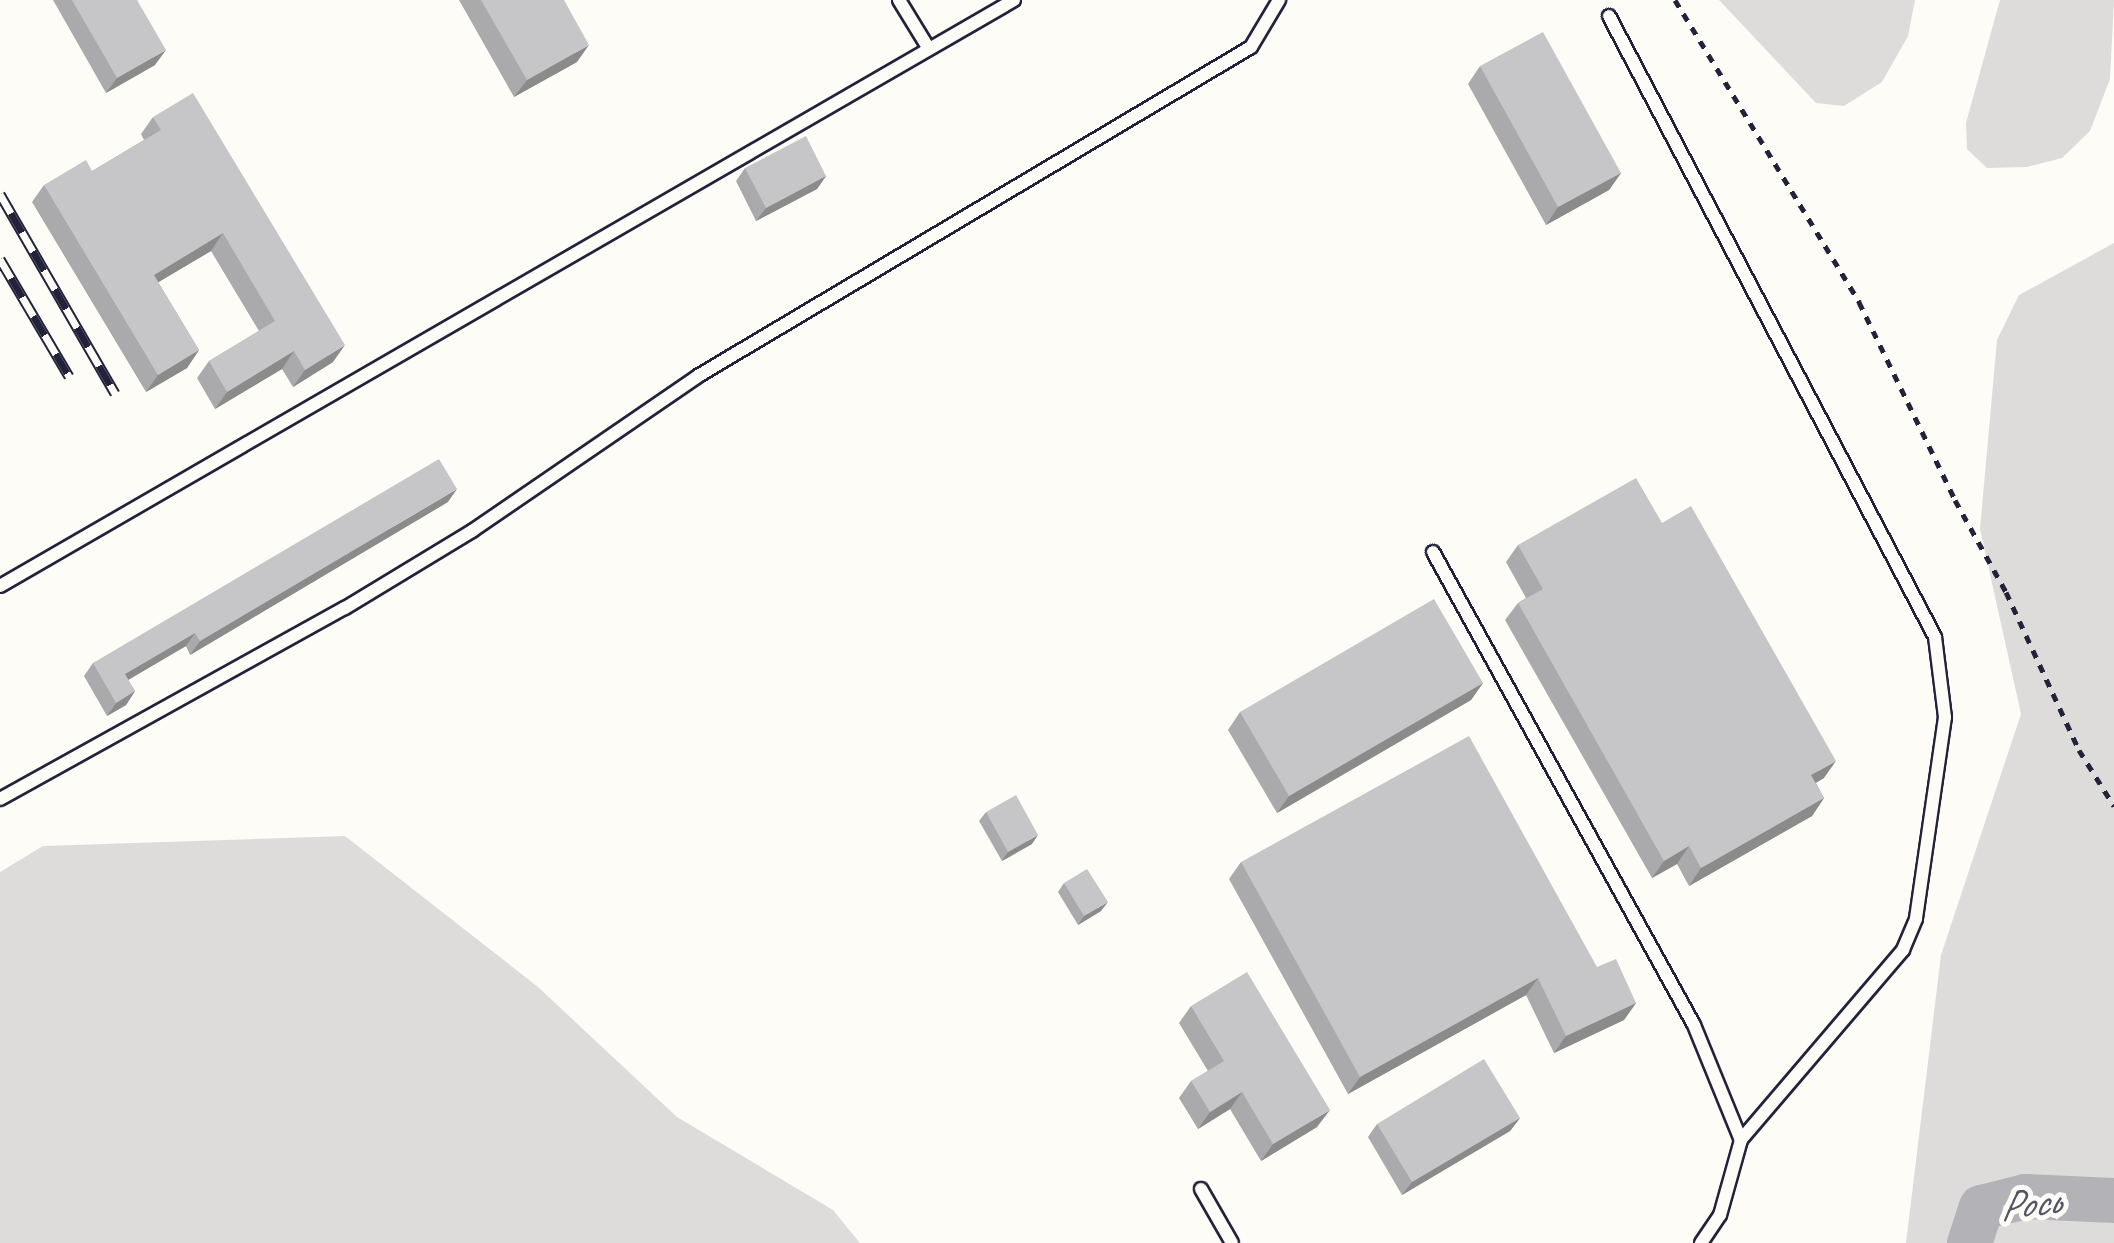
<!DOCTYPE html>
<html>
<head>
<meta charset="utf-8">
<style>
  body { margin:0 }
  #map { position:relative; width:2114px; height:1243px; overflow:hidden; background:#fdfcf7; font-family:Caveat,sans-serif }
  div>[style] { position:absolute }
  .green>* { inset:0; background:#dddcdb }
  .river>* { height:45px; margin:-22.5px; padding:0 22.5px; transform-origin:22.5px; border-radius:22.5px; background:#b2b2b7 }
  .path>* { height:5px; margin-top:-2.5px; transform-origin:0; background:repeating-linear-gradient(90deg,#22223b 0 8px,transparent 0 16px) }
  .roads { filter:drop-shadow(2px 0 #22223b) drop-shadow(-2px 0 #22223b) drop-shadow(0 2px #22223b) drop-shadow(0 -2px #22223b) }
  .lane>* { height:12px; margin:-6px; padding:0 6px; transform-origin:6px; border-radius:6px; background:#fdfcf7 }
  .rail>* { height:11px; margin-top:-5.5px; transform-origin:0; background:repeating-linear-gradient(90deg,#fdfcf7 0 22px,#22223b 0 44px); box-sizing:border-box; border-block:2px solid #22223b }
  .wall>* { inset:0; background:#aaaaac }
  .shaded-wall>* { inset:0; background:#8b8b8c }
  .building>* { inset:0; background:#c6c6c8 }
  span { translate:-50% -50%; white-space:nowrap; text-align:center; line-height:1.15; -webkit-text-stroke:10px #fdfcf7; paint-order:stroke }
  .water-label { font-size:42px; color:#545466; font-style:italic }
</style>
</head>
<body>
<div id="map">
  <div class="green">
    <i style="clip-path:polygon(1719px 0,1915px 0,1908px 36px,1882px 82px,1844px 106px,1816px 103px)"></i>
    <i style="clip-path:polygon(2000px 0,2114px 0,2110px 79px,2090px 131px,2062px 158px,2027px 167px,1987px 168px,1967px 149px,1966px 123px)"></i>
    <i style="clip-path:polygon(2114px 243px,2114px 1243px,1906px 1243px,1941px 955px,2021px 714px,1980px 529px,1997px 340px,2019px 295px)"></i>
    <i style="clip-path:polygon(345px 836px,538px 987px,677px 1117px,833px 1210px,860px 1243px,0 1243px,0 872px,43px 846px)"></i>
  </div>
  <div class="river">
    <i style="left:1969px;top:1243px;width:38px;rotate:-72deg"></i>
    <i style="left:1981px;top:1207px;width:45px;rotate:-14deg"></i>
    <i style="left:2025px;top:1196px;width:89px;rotate:2.6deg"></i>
  </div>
  <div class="path">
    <i style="left:1675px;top:0;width:354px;rotate:58.6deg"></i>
    <i style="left:1859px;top:302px;width:220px;rotate:64.1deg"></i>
    <i style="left:1955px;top:500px;width:105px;rotate:61deg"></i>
    <i style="left:2006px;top:592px;width:174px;rotate:65.2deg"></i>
    <i style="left:2079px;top:750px;width:66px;rotate:58deg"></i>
  </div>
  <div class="roads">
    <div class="lane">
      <i style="left:899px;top:0;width:57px;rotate:58.5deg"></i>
      <i style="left:1609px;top:16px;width:701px;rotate:62.3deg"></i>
      <i style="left:1935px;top:637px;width:81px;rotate:82.9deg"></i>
      <i style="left:1945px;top:717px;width:204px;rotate:98.2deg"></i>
      <i style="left:1916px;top:919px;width:34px;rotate:113deg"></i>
      <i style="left:1903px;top:950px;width:250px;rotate:130.5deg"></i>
      <i style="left:1741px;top:1140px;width:78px;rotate:105.6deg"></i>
      <i style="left:1720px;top:1215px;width:34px;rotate:124deg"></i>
      <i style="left:1433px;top:552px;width:540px;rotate:61.11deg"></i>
      <i style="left:1694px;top:1025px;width:124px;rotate:67.8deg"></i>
      <i style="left:0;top:586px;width:1171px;rotate:-30.02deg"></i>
      <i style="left:0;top:799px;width:394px;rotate:-29deg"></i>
      <i style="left:345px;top:608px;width:149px;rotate:-31.2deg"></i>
      <i style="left:472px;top:531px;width:274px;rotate:-34.4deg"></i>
      <i style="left:698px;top:376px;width:643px;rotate:-30.75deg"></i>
      <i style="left:1251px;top:47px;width:55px;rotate:-59.2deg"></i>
      <i style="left:1201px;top:1189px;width:62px;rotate:60.1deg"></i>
    </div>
  </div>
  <div class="rail">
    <i style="left:0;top:194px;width:230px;rotate:60deg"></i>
    <i style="left:0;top:259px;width:136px;rotate:59.5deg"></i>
  </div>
  <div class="wall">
    <i style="clip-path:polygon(53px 0,137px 0,155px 65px,106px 93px)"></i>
    <i style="clip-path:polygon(459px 0,564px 0,577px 62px,514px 97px)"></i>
    <i style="clip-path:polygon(1480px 66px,1621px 173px,1609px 190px,1546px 225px,1468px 84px)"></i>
    <i style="clip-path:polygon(153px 117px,333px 362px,293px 387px,282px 369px,215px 409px,197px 378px,209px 361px,259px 331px,211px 251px,158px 282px,199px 350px,187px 368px,146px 392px,32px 202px,44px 185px,92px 171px,144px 140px,141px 134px)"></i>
    <i style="clip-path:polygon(745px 168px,826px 176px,817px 189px,756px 221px,736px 181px)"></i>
    <i style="clip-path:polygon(448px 502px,190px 655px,186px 646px,128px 680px,135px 691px,126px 705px,107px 716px,84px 676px,93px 663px)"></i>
    <i style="clip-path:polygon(1662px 523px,1824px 778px,1816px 783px,1824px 798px,1812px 816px,1689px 886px,1677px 864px,1652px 878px,1505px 620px,1518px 603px,1526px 598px,1506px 562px,1518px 545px)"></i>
    <i style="clip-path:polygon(1483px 683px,1471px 700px,1277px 813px,1228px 730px,1240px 712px)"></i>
    <i style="clip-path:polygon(986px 812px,1032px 844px,1002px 861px,979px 821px)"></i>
    <i style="clip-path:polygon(1241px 862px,1597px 967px,1636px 1003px,1624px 1020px,1554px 1053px,1526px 995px,1348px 1094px,1229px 879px)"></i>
    <i style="clip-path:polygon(1064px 883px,1101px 911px,1078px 925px,1058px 892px)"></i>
    <i style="clip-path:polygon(1191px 1006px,1317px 1127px,1261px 1161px,1230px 1109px,1198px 1129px,1179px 1098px,1191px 1081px,1208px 1071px,1179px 1023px)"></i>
    <i style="clip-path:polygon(1520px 1118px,1510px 1131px,1402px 1195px,1368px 1137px,1377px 1124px)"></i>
  </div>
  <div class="shaded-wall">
    <i style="clip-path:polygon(589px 45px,577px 62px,514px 97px,527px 80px)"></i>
    <i style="clip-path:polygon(166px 50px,155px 65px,106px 93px,117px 78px)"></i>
    <i style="clip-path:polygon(1621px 173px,1609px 190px,1546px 225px,1558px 207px)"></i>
    <i style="clip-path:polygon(826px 176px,817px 189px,756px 221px,766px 208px)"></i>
    <i style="clip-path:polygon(223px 233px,211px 251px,142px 292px,154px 275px)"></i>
    <i style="clip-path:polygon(345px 345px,333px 362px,293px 387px,305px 370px)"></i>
    <i style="clip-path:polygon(199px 350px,187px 368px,146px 392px,158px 375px)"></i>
    <i style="clip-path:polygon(294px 351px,282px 369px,215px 409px,227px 392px)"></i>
    <i style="clip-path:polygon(457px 489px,448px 502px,190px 655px,200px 641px)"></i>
    <i style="clip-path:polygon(195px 633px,186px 646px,116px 687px,125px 674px)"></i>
    <i style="clip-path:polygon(1483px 683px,1471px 700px,1277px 813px,1289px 796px)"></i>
    <i style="clip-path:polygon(135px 691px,126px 705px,107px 716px,116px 703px)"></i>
    <i style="clip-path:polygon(1836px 761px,1824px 778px,1799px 792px,1811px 775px)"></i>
    <i style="clip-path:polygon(1824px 798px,1812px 816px,1689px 886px,1701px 868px)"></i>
    <i style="clip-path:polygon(1038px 835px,1032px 844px,1002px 861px,1008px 852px)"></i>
    <i style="clip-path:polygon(1689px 846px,1677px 864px,1652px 878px,1664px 861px)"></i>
    <i style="clip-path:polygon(1108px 902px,1101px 911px,1078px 925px,1084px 916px)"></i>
    <i style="clip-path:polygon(1538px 978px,1526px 995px,1348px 1094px,1360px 1077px)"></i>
    <i style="clip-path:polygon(1636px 1003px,1624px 1020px,1554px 1053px,1566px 1036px)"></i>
    <i style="clip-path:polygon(1242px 1092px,1230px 1109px,1198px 1129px,1210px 1112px)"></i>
    <i style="clip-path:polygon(1330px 1110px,1317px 1127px,1261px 1161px,1273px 1144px)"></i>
    <i style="clip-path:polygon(1520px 1118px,1510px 1131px,1402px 1195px,1412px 1182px)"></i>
  </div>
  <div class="building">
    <i style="clip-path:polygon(72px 0,137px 0,166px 50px,117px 78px)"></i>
    <i style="clip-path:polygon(481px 0,564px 0,589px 45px,527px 80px)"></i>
    <i style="clip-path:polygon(1543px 32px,1621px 173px,1558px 207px,1480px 66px)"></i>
    <i style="clip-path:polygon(193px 93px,345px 345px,305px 370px,294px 351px,227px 392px,209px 361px,275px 321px,223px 233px,154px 275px,199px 350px,158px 375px,44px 185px,86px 160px,92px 171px,161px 130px,153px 117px)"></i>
    <i style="clip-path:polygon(806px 136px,826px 176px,766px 208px,745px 168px)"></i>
    <i style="clip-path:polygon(439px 459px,457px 489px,200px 641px,195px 633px,125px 674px,135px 691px,116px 703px,93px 663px)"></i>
    <i style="clip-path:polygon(1636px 478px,1662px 523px,1691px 506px,1836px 761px,1811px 775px,1824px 798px,1701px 868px,1689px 846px,1664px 861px,1518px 603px,1543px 589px,1518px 545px)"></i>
    <i style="clip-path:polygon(1434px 599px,1483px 683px,1289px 796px,1240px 712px)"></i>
    <i style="clip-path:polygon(1469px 736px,1597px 967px,1616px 959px,1636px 1003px,1566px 1036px,1538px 978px,1360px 1077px,1241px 862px)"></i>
    <i style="clip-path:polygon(1016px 795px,1038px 835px,1008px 852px,986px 812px)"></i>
    <i style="clip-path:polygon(1087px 869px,1108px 902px,1084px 916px,1064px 883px)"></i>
    <i style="clip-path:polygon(1247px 972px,1330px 1110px,1273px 1144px,1242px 1092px,1210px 1112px,1191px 1081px,1224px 1061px,1191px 1006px)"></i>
    <i style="clip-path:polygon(1484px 1059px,1520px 1118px,1412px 1182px,1377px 1124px)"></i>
  </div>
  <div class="water-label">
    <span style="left:2029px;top:1204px;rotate:-6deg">Рось</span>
  </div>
</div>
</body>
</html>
